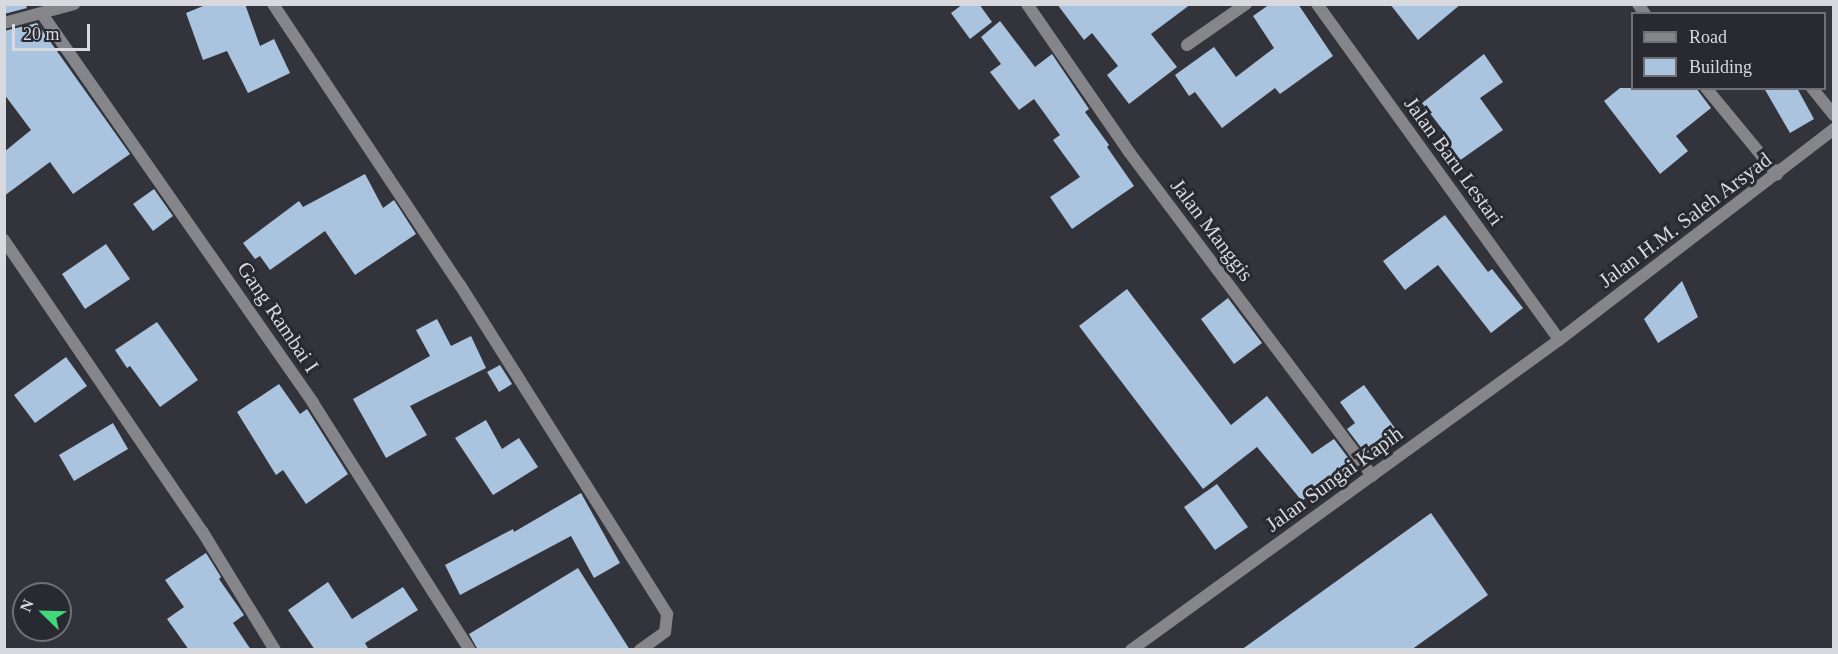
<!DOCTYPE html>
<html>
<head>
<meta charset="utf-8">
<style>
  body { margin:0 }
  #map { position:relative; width:1838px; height:654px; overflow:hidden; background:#33343b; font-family:"Times New Roman",serif }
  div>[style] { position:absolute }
  .building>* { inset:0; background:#aac3df }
  .minor>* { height:12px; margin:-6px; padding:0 6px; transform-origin:6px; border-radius:6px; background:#868589 }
  .tertiary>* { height:12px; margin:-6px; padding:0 6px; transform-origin:6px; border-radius:6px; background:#868589 }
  span { translate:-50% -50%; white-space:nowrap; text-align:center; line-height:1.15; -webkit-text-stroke:6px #292a31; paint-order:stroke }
  .street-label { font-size:21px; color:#d8d9de }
  .frame { position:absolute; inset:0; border:6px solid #d8d9de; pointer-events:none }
  .legend { position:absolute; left:1631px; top:12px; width:195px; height:78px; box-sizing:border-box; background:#292a31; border:2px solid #6f7076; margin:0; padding:8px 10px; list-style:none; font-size:18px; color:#d8d9de }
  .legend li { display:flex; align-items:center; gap:12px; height:30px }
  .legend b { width:30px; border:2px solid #6f7076 }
  .north { position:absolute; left:12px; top:582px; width:60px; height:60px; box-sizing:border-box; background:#292a31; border:2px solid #6f7076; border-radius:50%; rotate:293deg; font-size:16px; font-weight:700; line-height:24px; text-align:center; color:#d8d9de }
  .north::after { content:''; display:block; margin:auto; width:21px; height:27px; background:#42d77b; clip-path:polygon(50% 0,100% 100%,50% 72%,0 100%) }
  .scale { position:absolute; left:12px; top:24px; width:78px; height:27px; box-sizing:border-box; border:3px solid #d8d9de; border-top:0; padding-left:8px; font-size:18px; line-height:21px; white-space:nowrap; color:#d8d9de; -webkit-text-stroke:4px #292a31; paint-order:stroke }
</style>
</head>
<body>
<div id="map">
  <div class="building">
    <i style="clip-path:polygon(4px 4px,25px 4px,27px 8px,4px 14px)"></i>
    <i style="clip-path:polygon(208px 4px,245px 4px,260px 46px,274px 39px,290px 73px,248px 93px,227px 51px,203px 60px,186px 13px)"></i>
    <i style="clip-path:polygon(963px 4px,979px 4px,992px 22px,970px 39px,951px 13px)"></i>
    <i style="clip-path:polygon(1057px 4px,1191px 4px,1151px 34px,1177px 67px,1129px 104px,1107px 75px,1118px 66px,1092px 33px,1084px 40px)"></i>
    <i style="clip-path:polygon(1270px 4px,1298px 4px,1333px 56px,1280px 94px,1275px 88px,1222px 128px,1195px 92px,1189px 96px,1175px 75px,1214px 47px,1236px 77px,1274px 48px,1253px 16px)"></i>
    <i style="clip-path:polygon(1390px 4px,1461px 4px,1418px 40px)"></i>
    <i style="clip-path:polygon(1000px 21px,1035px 67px,1052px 54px,1089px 109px,1085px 112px,1109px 145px,1107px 147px,1134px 186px,1072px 229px,1050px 197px,1080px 177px,1053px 140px,1060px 135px,1034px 99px,1019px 110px,990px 72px,1001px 64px,981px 37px)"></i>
    <i style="clip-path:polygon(37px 23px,130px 154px,73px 194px,50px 162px,4px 196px,4px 152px,31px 130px,4px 94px,4px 31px)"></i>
    <i style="clip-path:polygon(1484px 54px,1503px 82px,1480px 98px,1503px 130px,1459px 161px,1442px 137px,1446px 134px,1422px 103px)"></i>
    <i style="clip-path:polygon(1620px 88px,1696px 88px,1711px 108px,1676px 136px,1688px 151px,1660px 174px,1604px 101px)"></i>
    <i style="clip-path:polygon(1764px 88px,1797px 88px,1814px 119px,1790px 133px)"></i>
    <i style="clip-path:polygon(365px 174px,383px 208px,394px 200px,416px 234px,355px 275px,325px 231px,270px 270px,260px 256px,255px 259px,243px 243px,299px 201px,303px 207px)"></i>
    <i style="clip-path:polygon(154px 189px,173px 216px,153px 231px,133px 204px)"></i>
    <i style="clip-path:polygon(1445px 215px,1488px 272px,1492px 269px,1523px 308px,1491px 333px,1438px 265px,1405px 290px,1383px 261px)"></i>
    <i style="clip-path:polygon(106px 244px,130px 279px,85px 309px,62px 274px)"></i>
    <i style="clip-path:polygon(1682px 281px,1698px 317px,1658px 343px,1644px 319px)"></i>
    <i style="clip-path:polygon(1127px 289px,1231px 425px,1267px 396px,1312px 454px,1334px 439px,1352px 463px,1334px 477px,1333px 474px,1302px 501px,1257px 447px,1203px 489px,1079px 326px)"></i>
    <i style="clip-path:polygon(1228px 298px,1262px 343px,1234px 364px,1201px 319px)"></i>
    <i style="clip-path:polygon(437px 319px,451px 346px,471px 336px,486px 368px,410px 406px,427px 435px,386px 458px,353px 399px,430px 356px,416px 330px)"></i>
    <i style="clip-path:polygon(157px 322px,198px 380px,160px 407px,130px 366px,127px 368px,115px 350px)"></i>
    <i style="clip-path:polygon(66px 357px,87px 386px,35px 423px,14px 395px)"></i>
    <i style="clip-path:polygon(500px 365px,512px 384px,499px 392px,487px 372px)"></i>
    <i style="clip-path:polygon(279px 384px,300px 414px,307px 409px,348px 474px,306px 504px,283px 470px,276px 475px,237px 412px)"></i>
    <i style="clip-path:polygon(1364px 385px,1397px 431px,1366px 454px,1347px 429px,1355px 423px,1340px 402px)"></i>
    <i style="clip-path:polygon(486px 420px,502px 449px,519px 438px,538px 467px,493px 495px,455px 438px)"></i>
    <i style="clip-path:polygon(113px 423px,128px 449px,74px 481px,59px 455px)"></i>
    <i style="clip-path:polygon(1217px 484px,1248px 527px,1215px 550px,1184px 507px)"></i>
    <i style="clip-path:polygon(581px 493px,620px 563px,594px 578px,571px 536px,460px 595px,445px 565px,513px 529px,514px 532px)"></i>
    <i style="clip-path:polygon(1431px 513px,1488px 595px,1411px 650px,1241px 650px)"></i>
    <i style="clip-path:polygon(206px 553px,221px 577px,219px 579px,244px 615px,233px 623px,251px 650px,189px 650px,167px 619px,184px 607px,165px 580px)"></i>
    <i style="clip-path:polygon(578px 568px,630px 650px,478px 650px,469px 634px)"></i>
    <i style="clip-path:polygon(328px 582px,352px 619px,403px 587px,418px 610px,365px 643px,369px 650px,315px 650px,288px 610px)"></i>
  </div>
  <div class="minor">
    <i style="left:273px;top:4px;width:338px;rotate:56.4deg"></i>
    <i style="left:460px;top:285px;width:389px;rotate:57.8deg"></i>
    <i style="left:667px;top:614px;width:18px;rotate:96deg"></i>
    <i style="left:665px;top:632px;width:31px;rotate:144deg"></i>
    <i style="left:1027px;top:4px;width:180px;rotate:55.4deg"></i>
    <i style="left:1129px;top:152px;width:405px;rotate:53.1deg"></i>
    <i style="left:1317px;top:4px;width:414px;rotate:54.2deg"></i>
    <i style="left:1638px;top:4px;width:12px;rotate:55deg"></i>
    <i style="left:42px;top:14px;width:474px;rotate:55.1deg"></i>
    <i style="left:313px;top:403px;width:293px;rotate:57.6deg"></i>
    <i style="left:4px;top:23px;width:73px;rotate:-15.2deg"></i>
    <i style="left:1187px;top:45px;width:72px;rotate:-34.8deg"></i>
    <i style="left:1706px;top:88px;width:112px;rotate:50.5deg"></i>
    <i style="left:1812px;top:88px;width:35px;rotate:51deg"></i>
    <i style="left:4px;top:240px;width:352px;rotate:55.8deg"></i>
    <i style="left:202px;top:531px;width:140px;rotate:58.5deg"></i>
  </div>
  <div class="tertiary">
    <i style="left:1131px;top:650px;width:528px;rotate:-35.92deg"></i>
    <i style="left:1559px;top:340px;width:347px;rotate:-37.5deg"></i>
  </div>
  <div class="street-label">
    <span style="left:1454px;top:161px;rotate:54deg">Jalan Baru Lestari</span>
    <span style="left:1685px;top:220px;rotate:-37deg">Jalan H.M. Saleh Arsyad</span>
    <span style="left:1212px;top:230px;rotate:53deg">Jalan Manggis</span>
    <span style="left:278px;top:317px;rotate:56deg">Gang Rambai I</span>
    <span style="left:1334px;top:479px;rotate:-36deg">Jalan Sungai Kapih</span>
  </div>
  <div class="frame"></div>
  <ul class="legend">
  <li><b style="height:8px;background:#868589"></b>Road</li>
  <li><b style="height:16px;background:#aac3df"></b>Building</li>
  </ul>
  <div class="north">N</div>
  <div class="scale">20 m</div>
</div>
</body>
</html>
